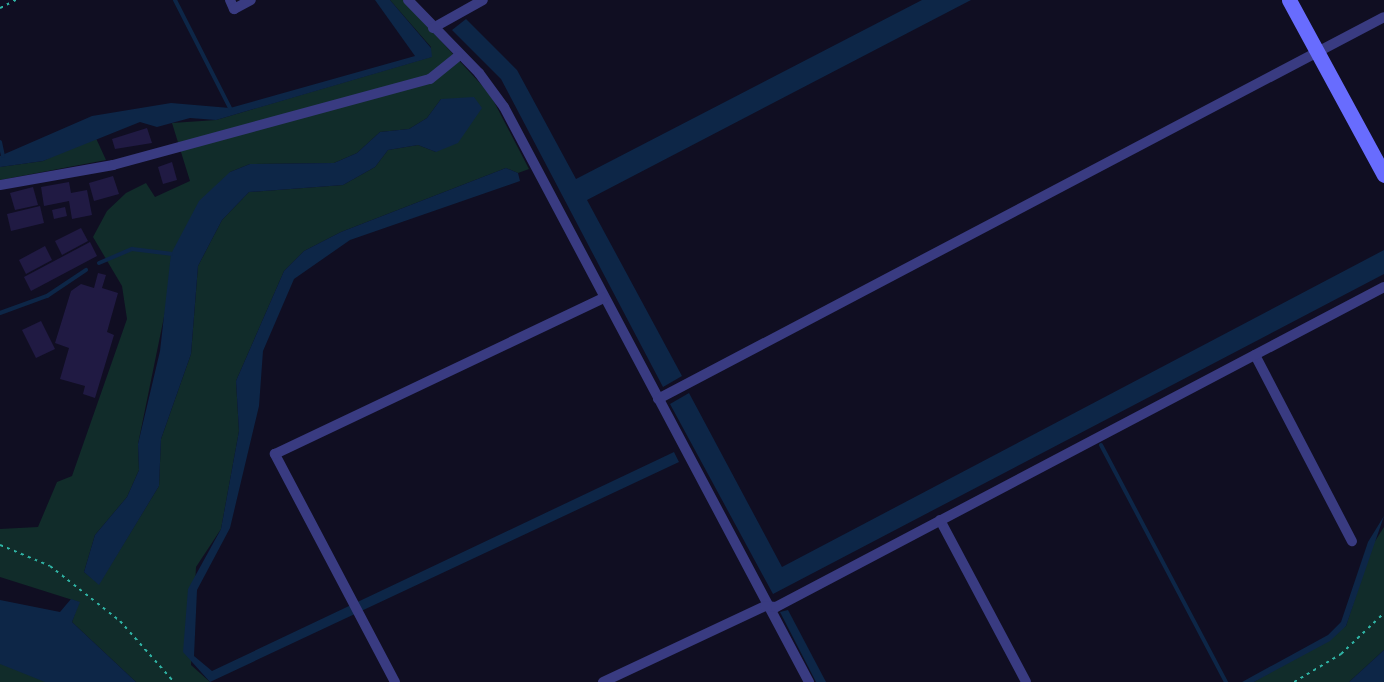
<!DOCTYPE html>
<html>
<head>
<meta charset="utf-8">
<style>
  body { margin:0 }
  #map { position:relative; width:1384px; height:682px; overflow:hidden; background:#100e22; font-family:Overpass,sans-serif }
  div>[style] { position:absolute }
  .green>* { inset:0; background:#112c2a }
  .water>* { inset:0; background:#0d2647 }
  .stream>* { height:4px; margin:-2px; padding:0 2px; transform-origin:2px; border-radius:2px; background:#0d2647 }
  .building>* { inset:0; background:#201a43 }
  .path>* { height:2px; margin-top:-1px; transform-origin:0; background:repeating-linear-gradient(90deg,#2fb3a4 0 3px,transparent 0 7.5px) }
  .street>* { height:10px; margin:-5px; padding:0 5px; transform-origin:5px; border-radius:5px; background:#393b81 }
  .secondary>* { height:15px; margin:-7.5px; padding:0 7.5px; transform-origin:7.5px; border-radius:7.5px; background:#686cfe }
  span { translate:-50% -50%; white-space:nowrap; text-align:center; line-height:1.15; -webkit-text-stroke:6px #100e22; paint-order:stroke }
</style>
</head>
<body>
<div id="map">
  <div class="green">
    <i style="clip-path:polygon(evenodd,390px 0,403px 0,490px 94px,529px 169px,518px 173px,506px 168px,341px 232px,304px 251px,284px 271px,236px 381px,239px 431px,221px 529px,196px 567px,191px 665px,210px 682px,136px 682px,72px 622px,79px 602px,0 577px,0 529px,38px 527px,57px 482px,72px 476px,127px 319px,122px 286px,93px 237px,107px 211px,126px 193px,146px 183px,155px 197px,190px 181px,172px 123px,216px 120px,431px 57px,431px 47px,390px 0,441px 99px,436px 152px,418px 145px,388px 150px,375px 167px,343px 185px,249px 192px,222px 220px,198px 266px,191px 354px,161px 439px,159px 486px,99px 584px,84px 572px,95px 535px,127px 497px,139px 470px,138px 444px,165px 312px,230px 172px,250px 164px,334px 163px,357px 153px,380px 132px,409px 129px,427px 118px,441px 99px)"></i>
    <i style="clip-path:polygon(95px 136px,106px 160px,0 180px,0 167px,43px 161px)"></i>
    <i style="clip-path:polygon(1384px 527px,1384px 650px,1349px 682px,1254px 682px,1346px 626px,1372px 546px)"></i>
    <i style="clip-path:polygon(0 642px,80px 682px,0 682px)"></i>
  </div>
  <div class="water">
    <i style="clip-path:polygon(375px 0,390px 0,431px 48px,432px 57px,216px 120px,190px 118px,157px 127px,140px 122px,43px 161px,0 167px,0 156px,92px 116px,171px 103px,230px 108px,415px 56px)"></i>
    <i style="clip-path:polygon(922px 0,971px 0,587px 200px,682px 376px,663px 387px,501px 79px,452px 30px,466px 19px,517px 70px,576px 179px)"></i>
    <i style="clip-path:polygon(474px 97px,482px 108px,458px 143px,436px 152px,418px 145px,388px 150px,375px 167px,343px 185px,249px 192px,222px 220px,198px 266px,191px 354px,161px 439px,159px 486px,99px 585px,84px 572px,95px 535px,127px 497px,139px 470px,138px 444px,160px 351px,171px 254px,199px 201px,230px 172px,250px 164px,334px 163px,357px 153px,380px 132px,409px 129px,427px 118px,441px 99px)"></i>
    <i style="clip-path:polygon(506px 168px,518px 173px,520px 181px,350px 240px,294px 279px,263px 351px,259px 406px,230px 528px,197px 590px,194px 656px,212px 671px,674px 452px,679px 462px,210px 682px,183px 652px,188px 589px,221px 529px,239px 431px,236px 381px,284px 271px,304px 251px,341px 232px)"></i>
    <i style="clip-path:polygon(1384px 250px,1384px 274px,773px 594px,670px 404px,689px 393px,782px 567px)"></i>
    <i style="clip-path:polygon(1384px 516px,1346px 626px,1330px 641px,1254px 682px,1242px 682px,1328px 635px,1341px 622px,1368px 542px)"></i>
    <i style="clip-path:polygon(71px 599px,80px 602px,72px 622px,136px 682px,45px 682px,0 664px,0 600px,60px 612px)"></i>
    <i style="clip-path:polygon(788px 610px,826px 682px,816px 682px,780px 612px)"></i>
    <i style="clip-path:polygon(1384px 650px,1384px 682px,1349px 682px)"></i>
  </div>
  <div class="stream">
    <i style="left:175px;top:0;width:121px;rotate:63deg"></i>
    <i style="left:0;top:142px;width:14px;rotate:78deg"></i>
    <i style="left:99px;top:263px;width:36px;rotate:-23deg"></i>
    <i style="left:132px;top:249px;width:39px;rotate:7deg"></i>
    <i style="left:0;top:313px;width:50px;rotate:-19.9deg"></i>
    <i style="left:47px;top:296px;width:47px;rotate:-33.7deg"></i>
    <i style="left:1101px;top:445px;width:268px;rotate:62.2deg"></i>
  </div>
  <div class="building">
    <i style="clip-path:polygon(147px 128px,152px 143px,115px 149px,112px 139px)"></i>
    <i style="clip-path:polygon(172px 162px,177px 180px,163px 184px,158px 167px)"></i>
    <i style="clip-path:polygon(113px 176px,119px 194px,94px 201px,89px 183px)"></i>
    <i style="clip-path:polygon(69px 182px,71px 193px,87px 190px,92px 215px,72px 219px,69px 201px,44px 206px,41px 187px)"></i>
    <i style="clip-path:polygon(33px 187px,38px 205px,15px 210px,10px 193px)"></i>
    <i style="clip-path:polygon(40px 206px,44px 223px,11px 231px,7px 214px)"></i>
    <i style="clip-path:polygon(65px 207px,67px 216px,54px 219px,52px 210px)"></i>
    <i style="clip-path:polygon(81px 228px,88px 241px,62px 255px,55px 241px)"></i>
    <i style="clip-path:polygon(90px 242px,97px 256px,31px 291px,24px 277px)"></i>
    <i style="clip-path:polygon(45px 246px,52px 260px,26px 274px,19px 260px)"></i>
    <i style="clip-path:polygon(98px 273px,106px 275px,102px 288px,118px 293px,107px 332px,114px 335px,95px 398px,83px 394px,85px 386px,60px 379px,69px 348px,55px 343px,71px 291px,81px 284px,94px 288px)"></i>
    <i style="clip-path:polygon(41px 321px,55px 349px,36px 358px,22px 330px)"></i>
  </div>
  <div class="path">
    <i style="left:0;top:8px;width:18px;rotate:-27deg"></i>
    <i style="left:0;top:545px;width:54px;rotate:22.8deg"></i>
    <i style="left:50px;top:566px;width:89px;rotate:38.2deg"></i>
    <i style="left:120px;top:621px;width:81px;rotate:48.5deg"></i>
    <i style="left:1294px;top:682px;width:55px;rotate:-30.8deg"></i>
    <i style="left:1341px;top:654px;width:59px;rotate:-43.6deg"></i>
  </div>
  <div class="street">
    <i style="left:230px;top:0;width:10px;rotate:66deg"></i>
    <i style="left:234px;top:9px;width:19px;rotate:-28deg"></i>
    <i style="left:408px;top:0;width:102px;rotate:45.8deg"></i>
    <i style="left:479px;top:73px;width:42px;rotate:53.7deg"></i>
    <i style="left:504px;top:107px;width:651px;rotate:62.06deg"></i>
    <i style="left:433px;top:28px;width:57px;rotate:-29.2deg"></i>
    <i style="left:0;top:185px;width:115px;rotate:-10deg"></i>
    <i style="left:113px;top:165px;width:328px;rotate:-15.2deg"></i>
    <i style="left:430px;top:79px;width:36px;rotate:-39deg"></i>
    <i style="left:1255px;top:355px;width:210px;rotate:62.5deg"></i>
    <i style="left:658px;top:399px;width:820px;rotate:-27.75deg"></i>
    <i style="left:940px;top:520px;width:183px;rotate:62deg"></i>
    <i style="left:395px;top:682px;width:258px;rotate:-117.8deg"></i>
    <i style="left:275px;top:454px;width:364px;rotate:-25.4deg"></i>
    <i style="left:603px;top:682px;width:179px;rotate:-25.1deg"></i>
    <i style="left:765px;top:606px;width:11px;rotate:5deg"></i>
    <i style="left:776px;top:607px;width:687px;rotate:-27.76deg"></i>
  </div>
  <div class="secondary">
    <i style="left:1289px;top:0;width:199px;rotate:61.5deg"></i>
  </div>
</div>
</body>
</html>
